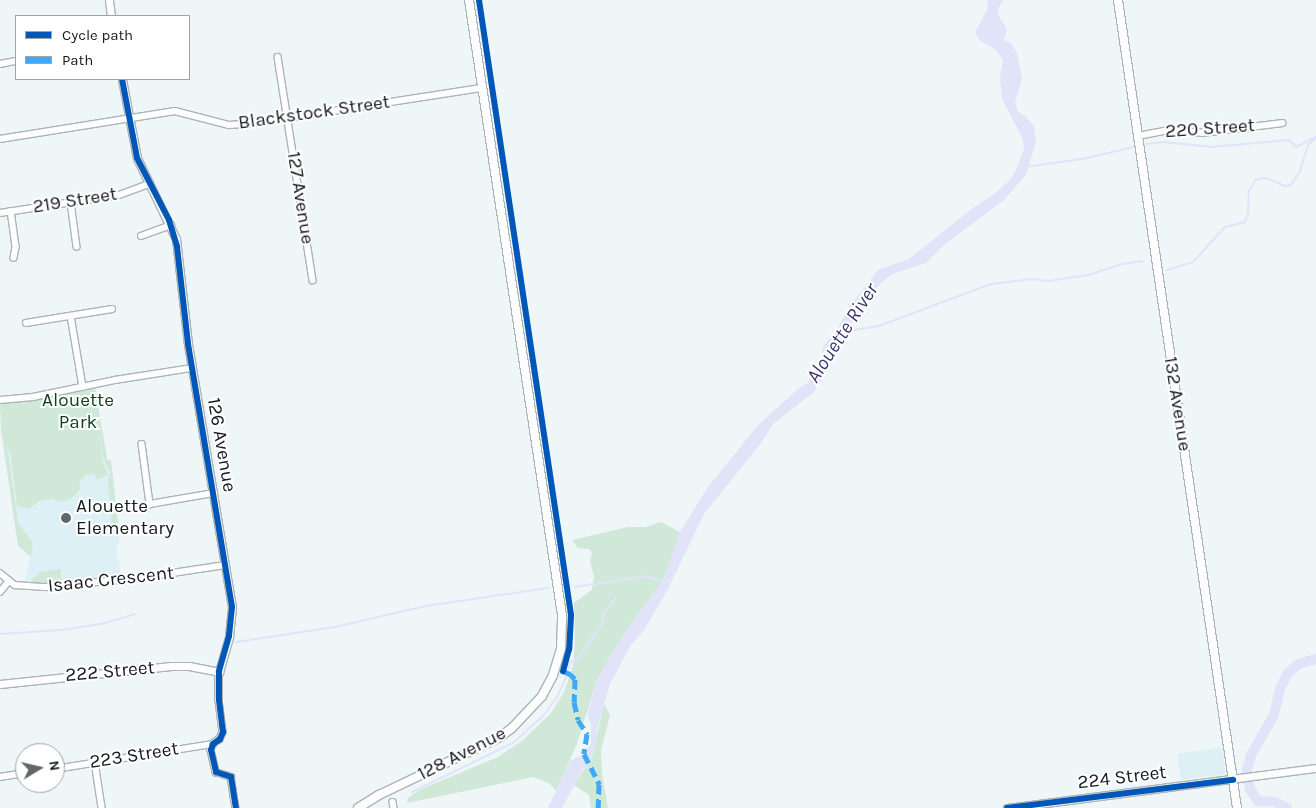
<!DOCTYPE html>
<html>
<head>
<meta charset="utf-8">
<style>
  body { margin:0 }
  #map { position:relative; width:1316px; height:808px; overflow:hidden; background:#eef6f8; font-family:Karla,sans-serif }
  div>[style] { position:absolute }
  .built>* { inset:0; background:#ddf0f6 }
  .green>* { inset:0; background:#cfe8d8 }
  .water>* { inset:0; background:#e1e3f8 }
  .stream>* { height:2px; margin:-1px; padding:0 1px; transform-origin:1px; border-radius:1px; background:#e1e3f8 }
  .river>* { height:10px; margin:-5px; padding:0 5px; transform-origin:5px; border-radius:5px; background:#e1e3f8 }
  .roads { filter:drop-shadow(1px 0 #adb3b6) drop-shadow(-1px 0 #adb3b6) drop-shadow(0 1px #adb3b6) drop-shadow(0 -1px #adb3b6) }
  .minor>* { height:5.5px; margin:-2.75px; padding:0 2.75px; transform-origin:2.75px; border-radius:2.75px; background:#fcfefe }
  .tertiary>* { height:7px; margin:-3.5px; padding:0 3.5px; transform-origin:3.5px; border-radius:3.5px; background:#fcfefe }
  .secondary>* { height:8px; margin:-4px; padding:0 4px; transform-origin:4px; border-radius:4px; background:#fcfefe }
  .quiet>* { height:5px; margin-top:-2.5px; transform-origin:0; background:repeating-linear-gradient(90deg,#3fa9f5 0 10px,transparent 0 15px) }
  .cycleway>* { height:6px; margin:-3px; padding:0 3px; transform-origin:3px; border-radius:3px; background:#0057b8 }
  .dots>* { width:14px; height:14px; translate:-50% -50%; box-sizing:border-box; border:2px solid #fff; border-radius:50% }
  span { translate:-50% -50%; white-space:nowrap; text-align:center; line-height:1.15; -webkit-text-stroke:4px #fff; paint-order:stroke }
  .street-label { font-size:19px; color:#141b1d }
  .park-label { font-size:19px; color:#0e3f1f }
  .poi-label { font-size:19px; color:#141b1d }
  .left { translate:0 -50%; text-align:left }
  .water-label { font-size:20px; color:#3b356e; font-style:italic }
  .legend { position:absolute; left:15px; top:15px; width:175px; height:65px; box-sizing:border-box; background:#fff; border:1px solid #a1a4a5; margin:0; padding:6px 9px; list-style:none; font-size:15px; color:#141b1d }
  .legend li { display:flex; align-items:center; gap:10px; height:25px }
  .legend b { width:25px; border:1px solid #a1a4a5 }
  .north { position:absolute; left:15px; top:743px; width:50px; height:50px; box-sizing:border-box; background:#fff; border:1px solid #a1a4a5; border-radius:50%; rotate:81deg; font-size:14px; font-weight:700; line-height:20px; text-align:center; color:#141b1d }
  .north::after { content:''; display:block; margin:auto; width:18px; height:22px; background:#60686a; clip-path:polygon(50% 0,100% 100%,50% 72%,0 100%) }
</style>
</head>
<body>
<div id="map">
  <div class="built">
    <i style="clip-path:polygon(103px 430px,120px 540px,116px 548px,121px 576px,69px 582px,25px 583px,30px 557px,18px 546px,5px 446px)"></i>
    <i style="clip-path:polygon(1223px 747px,1225px 774px,1181px 780px,1177px 754px)"></i>
  </div>
  <div class="green">
    <i style="clip-path:polygon(95px 387px,107px 460px,111px 460px,119px 532px,112px 533px,108px 480px,110px 472px,103px 458px,100px 431px,102px 459px,108px 474px,96px 480px,95px 474px,85px 475px,85px 478px,79px 480px,81px 489px,70px 499px,59px 502px,53px 499px,41px 500px,28px 509px,17px 506px,11px 456px,7px 445px,18px 523px,33px 543px,31px 556px,18px 546px,1px 430px,0 403px,46px 397px)"></i>
    <i style="clip-path:polygon(661px 522px,680px 532px,670px 563px,662px 582px,623px 635px,597px 680px,577px 744px,556px 791px,549px 783px,533px 777px,407px 803px,408px 798px,419px 790px,498px 757px,523px 740px,551px 713px,564px 692px,573px 666px,575px 644px,574px 603px,592px 590px,594px 577px,590px 561px,592px 553px,589px 549px,578px 548px,572px 540px,628px 527px,646px 527px)"></i>
    <i style="clip-path:polygon(61px 569px,61px 582px,33px 584px,31px 581px,40px 572px)"></i>
    <i style="clip-path:polygon(604px 704px,610px 715px,601px 751px,602px 774px,608px 808px,591px 808px,589px 795px,574px 785px,592px 757px)"></i>
  </div>
  <div class="water">
    <i style="clip-path:polygon(988px 0,1003px 0,998px 9px,999px 17px,1007px 29px,1004px 40px,1012px 44px,1017px 53px,1022px 79px,1015px 102px,1018px 112px,1025px 116px,1034px 126px,1036px 142px,1026px 175px,1004px 200px,944px 245px,926px 263px,892px 274px,882px 282px,871px 294px,843px 335px,828px 370px,814px 392px,773px 424px,761px 443px,704px 514px,667px 591px,644px 630px,631px 645px,610px 684px,597px 729px,596px 744px,588px 765px,583px 769px,562px 808px,548px 808px,570px 761px,584px 754px,591px 743px,591px 723px,587px 716px,597px 680px,623px 635px,662px 582px,680px 532px,708px 487px,758px 425px,799px 388px,808px 383px,821px 359px,823px 347px,838px 328px,848px 309px,878px 270px,909px 259px,973px 208px,993px 195px,1010px 180px,1016px 170px,1024px 149px,1023px 139px,1002px 99px,1000px 77px,1003px 60px,995px 49px,979px 40px,975px 32px,987px 10px)"></i>
  </div>
  <div class="stream">
    <i style="left:1146px;top:144px;width:18px;rotate:-6deg"></i>
    <i style="left:1164px;top:142px;width:48px;rotate:5.9deg"></i>
    <i style="left:1212px;top:147px;width:77px;rotate:-5.2deg"></i>
    <i style="left:1289px;top:140px;width:10px;rotate:45deg"></i>
    <i style="left:1296px;top:147px;width:22px;rotate:-27deg"></i>
    <i style="left:1026px;top:167px;width:62px;rotate:-8.4deg"></i>
    <i style="left:1087px;top:158px;width:48px;rotate:-13.2deg"></i>
    <i style="left:1167px;top:270px;width:27px;rotate:-17deg"></i>
    <i style="left:1193px;top:262px;width:47px;rotate:-47.6deg"></i>
    <i style="left:1225px;top:227px;width:21px;rotate:-14deg"></i>
    <i style="left:1245px;top:222px;width:9px;rotate:-69deg"></i>
    <i style="left:1248px;top:214px;width:23px;rotate:-88deg"></i>
    <i style="left:1249px;top:191px;width:13px;rotate:-61deg"></i>
    <i style="left:1255px;top:180px;width:11px;rotate:-10deg"></i>
    <i style="left:1266px;top:178px;width:21px;rotate:23deg"></i>
    <i style="left:1285px;top:186px;width:6px;rotate:-9deg"></i>
    <i style="left:1291px;top:185px;width:17px;rotate:-57deg"></i>
    <i style="left:1300px;top:171px;width:27px;rotate:-73deg"></i>
    <i style="left:1308px;top:145px;width:11px;rotate:-41deg"></i>
    <i style="left:844px;top:332px;width:36px;rotate:-10deg"></i>
    <i style="left:879px;top:326px;width:120px;rotate:-20.6deg"></i>
    <i style="left:991px;top:284px;width:40px;rotate:-7.1deg"></i>
    <i style="left:1031px;top:279px;width:18px;rotate:6deg"></i>
    <i style="left:1049px;top:281px;width:39px;rotate:-9deg"></i>
    <i style="left:1088px;top:275px;width:36px;rotate:-18deg"></i>
    <i style="left:1122px;top:264px;width:21px;rotate:-8deg"></i>
    <i style="left:575px;top:587px;width:73px;rotate:-8.7deg"></i>
    <i style="left:647px;top:576px;width:17px;rotate:21deg"></i>
    <i style="left:0;top:634px;width:61px;rotate:-3.8deg"></i>
    <i style="left:61px;top:630px;width:40px;rotate:-8.5deg"></i>
    <i style="left:101px;top:624px;width:36px;rotate:-16deg"></i>
    <i style="left:236px;top:642px;width:100px;rotate:-8.6deg"></i>
    <i style="left:335px;top:627px;width:93px;rotate:-13deg"></i>
    <i style="left:426px;top:606px;width:123px;rotate:-8.4deg"></i>
    <i style="left:569px;top:668px;width:7px;rotate:-74deg"></i>
    <i style="left:571px;top:661px;width:8px;rotate:-23deg"></i>
    <i style="left:578px;top:658px;width:22px;rotate:-54deg"></i>
    <i style="left:591px;top:640px;width:19px;rotate:-55deg"></i>
    <i style="left:602px;top:624px;width:11px;rotate:-80deg"></i>
    <i style="left:604px;top:613px;width:20px;rotate:-53deg"></i>
    <i style="left:412px;top:792px;width:112px;rotate:-25.9deg"></i>
    <i style="left:513px;top:743px;width:42px;rotate:-42.1deg"></i>
    <i style="left:544px;top:715px;width:22px;rotate:-54deg"></i>
    <i style="left:557px;top:697px;width:23px;rotate:-65deg"></i>
  </div>
  <div class="river">
    <i style="left:1287px;top:808px;width:13px;rotate:-153deg"></i>
    <i style="left:1275px;top:802px;width:17px;rotate:-177deg"></i>
    <i style="left:1258px;top:801px;width:14px;rotate:-124deg"></i>
    <i style="left:1250px;top:789px;width:20px;rotate:-99deg"></i>
    <i style="left:1247px;top:769px;width:15px;rotate:-74deg"></i>
    <i style="left:1251px;top:755px;width:46px;rotate:-60.1deg"></i>
    <i style="left:1274px;top:715px;width:27px;rotate:-77deg"></i>
    <i style="left:1280px;top:689px;width:17px;rotate:-65deg"></i>
    <i style="left:1287px;top:674px;width:15px;rotate:-42deg"></i>
    <i style="left:1298px;top:664px;width:19px;rotate:-16deg"></i>
  </div>
  <div class="roads">
    <div class="minor">
      <i style="left:278px;top:57px;width:226px;rotate:81.1deg"></i>
      <i style="left:0;top:64px;width:16px;rotate:-11deg"></i>
      <i style="left:1138px;top:136px;width:33px;rotate:-11deg"></i>
      <i style="left:1170px;top:130px;width:32px;rotate:5deg"></i>
      <i style="left:1202px;top:133px;width:81px;rotate:-7.1deg"></i>
      <i style="left:0;top:139px;width:177px;rotate:-9.1deg"></i>
      <i style="left:175px;top:111px;width:56px;rotate:14.5deg"></i>
      <i style="left:229px;top:125px;width:26px;rotate:-4deg"></i>
      <i style="left:255px;top:123px;width:230px;rotate:-8.8deg"></i>
      <i style="left:71px;top:202px;width:45px;rotate:82.4deg"></i>
      <i style="left:11px;top:211px;width:36px;rotate:82deg"></i>
      <i style="left:16px;top:247px;width:11px;rotate:100deg"></i>
      <i style="left:0;top:213px;width:120px;rotate:-8.6deg"></i>
      <i style="left:119px;top:195px;width:32px;rotate:-20deg"></i>
      <i style="left:141px;top:236px;width:32px;rotate:-20deg"></i>
      <i style="left:71px;top:316px;width:72px;rotate:80.4deg"></i>
      <i style="left:26px;top:323px;width:87px;rotate:-9.2deg"></i>
      <i style="left:0;top:400px;width:33px;rotate:-5deg"></i>
      <i style="left:33px;top:397px;width:84px;rotate:-11.7deg"></i>
      <i style="left:115px;top:380px;width:78px;rotate:-8.9deg"></i>
      <i style="left:142px;top:444px;width:61px;rotate:82.4deg"></i>
      <i style="left:150px;top:504px;width:65px;rotate:-9.8deg"></i>
      <i style="left:0;top:573px;width:19px;rotate:39deg"></i>
      <i style="left:15px;top:585px;width:30px;rotate:4deg"></i>
      <i style="left:45px;top:587px;width:94px;rotate:-5.5deg"></i>
      <i style="left:139px;top:578px;width:87px;rotate:-8.6deg"></i>
      <i style="left:0;top:592px;width:14px;rotate:-51deg"></i>
      <i style="left:219px;top:672px;width:28px;rotate:90deg"></i>
      <i style="left:219px;top:700px;width:32px;rotate:83deg"></i>
      <i style="left:223px;top:732px;width:8px;rotate:113deg"></i>
      <i style="left:220px;top:739px;width:9px;rotate:144deg"></i>
      <i style="left:213px;top:744px;width:6px;rotate:108deg"></i>
      <i style="left:211px;top:750px;width:23px;rotate:77deg"></i>
      <i style="left:216px;top:772px;width:16px;rotate:18deg"></i>
      <i style="left:231px;top:777px;width:31px;rotate:81deg"></i>
      <i style="left:95px;top:762px;width:47px;rotate:81.3deg"></i>
      <i style="left:55px;top:769px;width:160px;rotate:-9deg"></i>
      <i style="left:0;top:777px;width:25px;rotate:-9deg"></i>
      <i style="left:393px;top:802px;width:6px;rotate:81deg"></i>
    </div>
    <div class="tertiary">
      <i style="left:109px;top:0;width:16px;rotate:83deg"></i>
      <i style="left:0;top:684px;width:172px;rotate:-6deg"></i>
      <i style="left:171px;top:666px;width:18px"></i>
      <i style="left:189px;top:666px;width:31px;rotate:11deg"></i>
      <i style="left:219px;top:672px;width:37px;rotate:-74deg"></i>
      <i style="left:229px;top:636px;width:29px;rotate:-84deg"></i>
      <i style="left:232px;top:607px;width:267px;rotate:-99.5deg"></i>
      <i style="left:188px;top:344px;width:106px;rotate:-96.5deg"></i>
      <i style="left:176px;top:239px;width:90px;rotate:-115.7deg"></i>
      <i style="left:137px;top:158px;width:80px;rotate:-100.8deg"></i>
      <i style="left:1007px;top:808px;width:312px;rotate:-7.4deg"></i>
    </div>
    <div class="secondary">
      <i style="left:1118px;top:0;width:817px;rotate:81.62deg"></i>
      <i style="left:358px;top:808px;width:25px;rotate:-32deg"></i>
      <i style="left:379px;top:795px;width:134px;rotate:-25.6deg"></i>
      <i style="left:500px;top:737px;width:15px;rotate:-37deg"></i>
      <i style="left:512px;top:728px;width:44px;rotate:-46.8deg"></i>
      <i style="left:542px;top:696px;width:24px;rotate:-62deg"></i>
      <i style="left:553px;top:675px;width:28px;rotate:-73deg"></i>
      <i style="left:561px;top:648px;width:33px;rotate:-88deg"></i>
      <i style="left:562px;top:615px;width:622px;rotate:-98.6deg"></i>
    </div>
  </div>
  <div class="quiet">
    <i style="left:563px;top:671px;width:8px;rotate:23deg"></i>
    <i style="left:570px;top:674px;width:7px;rotate:45deg"></i>
    <i style="left:575px;top:679px;width:23px;rotate:92deg"></i>
    <i style="left:574px;top:702px;width:18px;rotate:77deg"></i>
    <i style="left:578px;top:720px;width:17px;rotate:57deg"></i>
    <i style="left:587px;top:734px;width:20px;rotate:99deg"></i>
    <i style="left:584px;top:754px;width:34px;rotate:63deg"></i>
    <i style="left:599px;top:784px;width:24px;rotate:92deg"></i>
  </div>
  <div class="cycleway">
    <i style="left:479px;top:0;width:622px;rotate:81.49deg"></i>
    <i style="left:571px;top:615px;width:34px;rotate:93deg"></i>
    <i style="left:569px;top:649px;width:23px;rotate:105deg"></i>
    <i style="left:122px;top:79px;width:80px;rotate:79.2deg"></i>
    <i style="left:137px;top:158px;width:70px;rotate:62.7deg"></i>
    <i style="left:169px;top:220px;width:28px;rotate:73deg"></i>
    <i style="left:177px;top:247px;width:98px;rotate:83.5deg"></i>
    <i style="left:188px;top:344px;width:267px;rotate:80.5deg"></i>
    <i style="left:232px;top:607px;width:29px;rotate:96deg"></i>
    <i style="left:229px;top:636px;width:37px;rotate:106deg"></i>
    <i style="left:219px;top:672px;width:28px;rotate:90deg"></i>
    <i style="left:219px;top:700px;width:32px;rotate:83deg"></i>
    <i style="left:223px;top:732px;width:8px;rotate:113deg"></i>
    <i style="left:220px;top:739px;width:9px;rotate:144deg"></i>
    <i style="left:213px;top:744px;width:6px;rotate:108deg"></i>
    <i style="left:211px;top:750px;width:23px;rotate:77deg"></i>
    <i style="left:216px;top:772px;width:16px;rotate:18deg"></i>
    <i style="left:231px;top:777px;width:31px;rotate:81deg"></i>
    <i style="left:1007px;top:808px;width:228px;rotate:-7.1deg"></i>
  </div>
  <div class="dots">
    <i style="left:66px;top:518px;background:#60686a"></i>
  </div>
  <div class="street-label">
    <span style="left:314px;top:113px;rotate:-8deg">Blackstock Street</span>
    <span style="left:1210px;top:129px;rotate:-4deg">220 Street</span>
    <span style="left:300px;top:198px;rotate:81deg">127 Avenue</span>
    <span style="left:75px;top:201px;rotate:-9deg">219 Street</span>
    <span style="left:1177px;top:404px;rotate:81deg">132 Avenue</span>
    <span style="left:221px;top:445px;rotate:80deg">126 Avenue</span>
    <span style="left:111px;top:580px;rotate:-6deg">Isaac Crescent</span>
    <span style="left:110px;top:672px;rotate:-5deg">222 Street</span>
    <span style="left:462px;top:754px;rotate:-27deg">128 Avenue</span>
    <span style="left:134px;top:756px;rotate:-9deg">223 Street</span>
    <span style="left:1122px;top:778px;rotate:-7deg">224 Street</span>
  </div>
  <div class="park-label">
    <span style="left:78px;top:412px">Alouette<br>Park</span>
  </div>
  <div class="poi-label">
    <span class="left" style="left:76px;top:518px">Alouette<br>Elementary</span>
  </div>
  <div class="water-label">
    <span style="left:842px;top:333px;rotate:-57deg">Alouette River</span>
  </div>
  <ul class="legend">
  <li><b style="height:6px;background:#0057b8"></b>Cycle path</li>
  <li><b style="height:6px;background:#3fa9f5"></b>Path</li>
  </ul>
  <div class="north">N</div>
</div>
</body>
</html>
